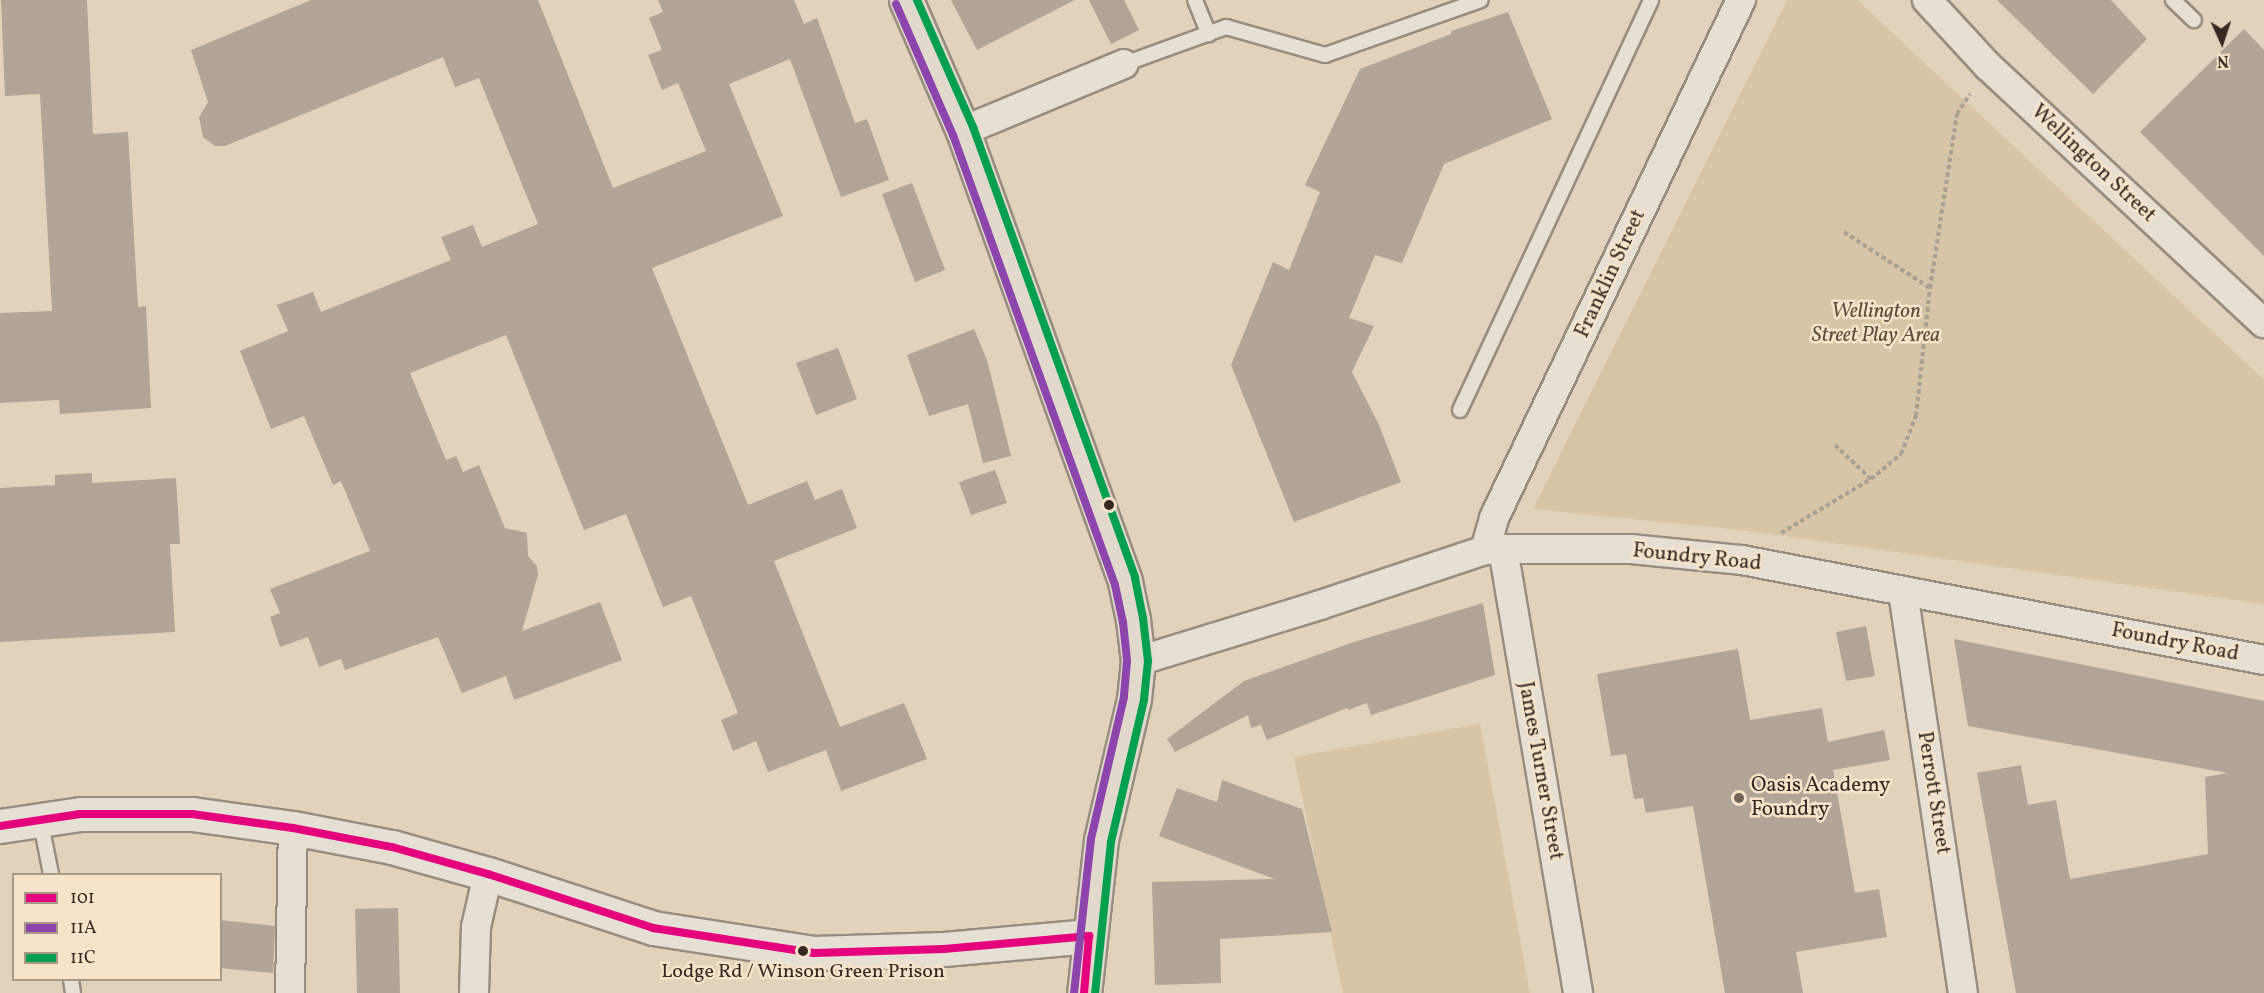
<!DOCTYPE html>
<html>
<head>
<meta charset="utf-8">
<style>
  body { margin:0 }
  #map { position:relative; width:2264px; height:993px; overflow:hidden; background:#e1d2bb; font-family:Vollkorn,serif }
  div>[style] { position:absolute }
  .green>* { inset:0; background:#d8c4a6 }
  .building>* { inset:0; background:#b0a596 }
  .path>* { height:4px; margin-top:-2px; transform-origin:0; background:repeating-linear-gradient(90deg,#a7a197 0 4.5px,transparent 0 7.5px) }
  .roads { filter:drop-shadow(2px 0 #978d7f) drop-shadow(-2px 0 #978d7f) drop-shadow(0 2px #978d7f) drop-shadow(0 -2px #978d7f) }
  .lane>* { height:14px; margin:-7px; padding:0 7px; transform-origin:7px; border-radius:7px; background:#e6dfd3 }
  .street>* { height:28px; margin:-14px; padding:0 14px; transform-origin:14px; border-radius:14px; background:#e6dfd3 }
  .secondary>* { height:33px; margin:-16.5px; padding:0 16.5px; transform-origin:16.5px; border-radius:16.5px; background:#e6dfd3 }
  .primary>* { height:33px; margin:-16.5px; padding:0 16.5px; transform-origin:16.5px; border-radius:16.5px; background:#e1d9cc }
  .bus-1>* { height:8px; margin:-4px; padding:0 4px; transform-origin:4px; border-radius:4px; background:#e5007d }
  .bus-2>* { height:8px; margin:-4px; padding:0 4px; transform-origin:4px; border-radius:4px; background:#8e44ad }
  .bus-3>* { height:8px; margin:-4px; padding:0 4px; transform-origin:4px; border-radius:4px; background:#03a04f }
  .dots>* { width:16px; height:16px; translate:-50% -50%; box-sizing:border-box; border:3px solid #f5e4c9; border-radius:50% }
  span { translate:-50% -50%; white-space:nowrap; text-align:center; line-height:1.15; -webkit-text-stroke:5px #f5e4c9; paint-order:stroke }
  .bus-label { font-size:20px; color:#352921 }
  .street-label { font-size:21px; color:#352921 }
  .park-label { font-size:21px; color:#5c4d3e; font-style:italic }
  .poi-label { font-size:21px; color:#352921 }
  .left { translate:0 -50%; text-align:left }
  .legend { position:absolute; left:12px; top:873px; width:210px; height:108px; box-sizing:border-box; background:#f5e4c9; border:2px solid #a89986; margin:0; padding:8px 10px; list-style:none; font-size:18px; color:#352921 }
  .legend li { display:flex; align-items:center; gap:12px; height:30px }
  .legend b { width:30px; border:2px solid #a89986 }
  .north { position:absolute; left:2192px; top:12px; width:60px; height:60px; -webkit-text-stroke:4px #f5e4c9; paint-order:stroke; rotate:177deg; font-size:16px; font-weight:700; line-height:24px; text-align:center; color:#352921 }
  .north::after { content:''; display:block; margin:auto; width:21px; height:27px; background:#352921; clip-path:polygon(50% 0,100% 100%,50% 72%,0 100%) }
</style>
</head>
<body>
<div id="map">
  <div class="green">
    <i style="clip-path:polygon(1787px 0,1857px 0,2264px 380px,2264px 604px,1740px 530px,1533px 509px)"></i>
    <i style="clip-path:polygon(1480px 724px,1530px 993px,1343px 993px,1294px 757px)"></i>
  </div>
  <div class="building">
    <i style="clip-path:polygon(1px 0,87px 0,93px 134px,128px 132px,138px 307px,146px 306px,151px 408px,60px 414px,59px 400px,0 403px,0 313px,52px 311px,40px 94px,5px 96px)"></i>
    <i style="clip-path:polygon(311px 0,538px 0,613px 188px,706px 151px,678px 83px,662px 90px,648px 55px,662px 50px,649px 18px,663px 12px,658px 0,794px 0,804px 24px,817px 18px,855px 123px,867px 119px,889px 180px,841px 197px,790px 59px,729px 84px,783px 216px,652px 268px,748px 505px,807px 481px,815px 500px,842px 489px,857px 528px,774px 561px,840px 727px,904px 703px,927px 759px,841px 791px,826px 750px,768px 772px,756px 741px,733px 751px,721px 720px,738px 713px,691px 596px,663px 607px,626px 514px,584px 530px,506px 335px,410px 373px,446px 460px,456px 456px,463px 472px,479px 465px,505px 528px,527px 533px,528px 556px,537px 566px,538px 575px,522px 631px,600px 602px,622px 660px,514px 700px,506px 676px,462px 693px,438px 637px,345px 670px,341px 659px,319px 667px,308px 637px,280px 647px,270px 617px,280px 613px,270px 589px,370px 551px,341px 481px,333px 485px,304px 416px,271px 429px,240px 351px,288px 331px,277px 305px,313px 292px,321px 312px,451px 260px,441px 237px,473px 225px,482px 247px,538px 224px,479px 78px,455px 87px,443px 57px,225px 146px,215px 146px,203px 137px,199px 117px,208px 102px,191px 50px)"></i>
    <i style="clip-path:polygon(951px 0,1075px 0,977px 50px)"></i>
    <i style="clip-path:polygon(1089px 0,1124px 0,1139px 30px,1111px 44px)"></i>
    <i style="clip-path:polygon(1997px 0,2111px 0,2147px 39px,2093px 94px)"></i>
    <i style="clip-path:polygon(1508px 12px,1552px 119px,1444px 164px,1402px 263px,1375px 255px,1349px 318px,1374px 326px,1352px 372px,1379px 425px,1401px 482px,1294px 522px,1231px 365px,1273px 262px,1289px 270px,1320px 192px,1305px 185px,1360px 69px,1451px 34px,1451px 31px)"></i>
    <i style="clip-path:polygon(2244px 29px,2264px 50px,2264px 256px,2140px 132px)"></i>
    <i style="clip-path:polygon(912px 183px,945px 270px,915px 282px,882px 194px)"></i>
    <i style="clip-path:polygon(974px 329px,987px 360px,1011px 456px,983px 463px,968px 404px,929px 416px,907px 355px)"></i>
    <i style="clip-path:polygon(838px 348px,857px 399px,816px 415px,796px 363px)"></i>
    <i style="clip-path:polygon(995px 470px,1007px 503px,971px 515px,959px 482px)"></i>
    <i style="clip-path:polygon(92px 473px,92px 483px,176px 478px,180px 544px,170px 544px,175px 632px,0 642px,0 488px,55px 485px,55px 475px)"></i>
    <i style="clip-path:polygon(1483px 603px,1495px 675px,1371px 715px,1367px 703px,1348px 710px,1347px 708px,1267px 740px,1261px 725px,1251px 728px,1248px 715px,1175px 752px,1167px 739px,1244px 681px,1354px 642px)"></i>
    <i style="clip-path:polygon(1866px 626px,1875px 676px,1846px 681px,1836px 632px)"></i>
    <i style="clip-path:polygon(1954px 639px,2264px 701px,2264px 993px,2016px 993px,1977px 773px,2021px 765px,2028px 805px,2056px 800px,2070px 879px,2208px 854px,2205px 777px,2228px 773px,1968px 726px)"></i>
    <i style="clip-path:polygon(1738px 649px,1750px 720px,1822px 708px,1828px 742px,1884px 730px,1890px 760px,1833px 770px,1855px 893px,1879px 889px,1887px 937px,1796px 952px,1803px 993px,1725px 993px,1693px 806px,1646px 813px,1643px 798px,1634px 799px,1626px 754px,1611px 756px,1597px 674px)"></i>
    <i style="clip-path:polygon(1222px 780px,1302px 809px,1332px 932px,1220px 939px,1221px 983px,1155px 985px,1152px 882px,1275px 879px,1159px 836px,1177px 788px,1217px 802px)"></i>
    <i style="clip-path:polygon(398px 908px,400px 993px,357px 993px,355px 909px)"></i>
    <i style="clip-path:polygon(220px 920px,275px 926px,273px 973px,220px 968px)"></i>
  </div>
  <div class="path">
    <i style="left:1844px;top:232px;width:103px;rotate:33.1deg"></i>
    <i style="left:1835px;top:445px;width:50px;rotate:43.4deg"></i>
    <i style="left:1781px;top:533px;width:105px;rotate:-31deg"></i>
    <i style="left:1871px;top:479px;width:39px;rotate:-40deg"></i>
    <i style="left:1901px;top:454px;width:41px;rotate:-68.5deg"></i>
    <i style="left:1916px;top:416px;width:129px;rotate:-83.8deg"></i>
    <i style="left:1930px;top:288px;width:176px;rotate:-81.2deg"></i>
    <i style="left:1957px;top:114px;width:24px;rotate:-57deg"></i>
  </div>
  <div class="roads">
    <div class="lane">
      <i style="left:1195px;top:0;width:37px;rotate:68deg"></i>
      <i style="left:2173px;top:0;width:29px;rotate:44deg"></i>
      <i style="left:1124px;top:64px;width:109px;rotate:-19.9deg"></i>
      <i style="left:1226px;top:27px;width:103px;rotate:15.8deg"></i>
      <i style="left:1325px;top:55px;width:165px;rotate:-19.4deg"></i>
      <i style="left:1460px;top:410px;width:452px;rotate:-65deg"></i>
      <i style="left:40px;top:819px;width:56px;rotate:78.7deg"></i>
      <i style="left:71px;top:980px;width:13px;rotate:81deg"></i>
    </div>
    <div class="street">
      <i style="left:1927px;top:0;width:90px;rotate:47.3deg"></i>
      <i style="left:1988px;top:66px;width:377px;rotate:43deg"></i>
      <i style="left:963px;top:131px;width:174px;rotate:-22.6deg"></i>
      <i style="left:1503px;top:549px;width:450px;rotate:80.4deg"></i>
      <i style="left:1485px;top:550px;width:33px;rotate:-74deg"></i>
      <i style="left:1494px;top:518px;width:574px;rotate:-64.51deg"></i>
      <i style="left:1903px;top:592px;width:405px;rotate:81.5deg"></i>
      <i style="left:1138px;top:661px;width:190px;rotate:-17.1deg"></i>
      <i style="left:1320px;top:605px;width:174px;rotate:-18.4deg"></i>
      <i style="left:1485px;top:550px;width:18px;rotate:-3deg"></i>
      <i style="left:1503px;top:549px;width:128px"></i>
      <i style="left:1631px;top:549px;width:112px;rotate:5.7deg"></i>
      <i style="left:1742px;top:560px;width:531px;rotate:10.84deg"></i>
      <i style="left:290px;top:993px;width:165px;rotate:-89deg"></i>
      <i style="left:474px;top:993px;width:66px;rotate:-88.3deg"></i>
      <i style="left:476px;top:927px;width:54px;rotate:-77.2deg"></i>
    </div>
    <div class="secondary">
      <i style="left:0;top:826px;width:81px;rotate:-8.5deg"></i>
      <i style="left:80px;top:814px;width:112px"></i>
      <i style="left:192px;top:814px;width:102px;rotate:7.9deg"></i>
      <i style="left:293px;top:828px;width:101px;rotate:10.9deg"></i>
      <i style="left:392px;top:847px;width:100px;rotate:15.7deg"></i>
      <i style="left:488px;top:874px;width:174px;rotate:18.1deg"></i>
      <i style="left:653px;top:928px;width:163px;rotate:8.8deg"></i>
      <i style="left:814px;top:953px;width:130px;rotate:-1.8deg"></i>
      <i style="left:944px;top:949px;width:146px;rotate:-5.1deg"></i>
    </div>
    <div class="primary">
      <i style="left:906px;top:0;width:143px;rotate:66.5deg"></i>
      <i style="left:963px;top:131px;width:479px;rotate:70.2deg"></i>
      <i style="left:1125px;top:582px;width:39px;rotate:78deg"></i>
      <i style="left:1133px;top:620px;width:41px;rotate:83deg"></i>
      <i style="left:1138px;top:661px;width:38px;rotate:96deg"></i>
      <i style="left:1134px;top:699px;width:145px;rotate:103.2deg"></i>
      <i style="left:1101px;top:840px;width:154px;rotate:96.3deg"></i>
    </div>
  </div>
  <div class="bus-1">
    <i style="left:0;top:826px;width:81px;rotate:-8.5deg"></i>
    <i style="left:80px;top:814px;width:112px"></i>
    <i style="left:192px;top:814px;width:102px;rotate:7.9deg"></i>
    <i style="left:293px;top:828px;width:101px;rotate:10.9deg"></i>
    <i style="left:392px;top:847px;width:100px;rotate:15.7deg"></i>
    <i style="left:488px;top:874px;width:174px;rotate:18.1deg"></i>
    <i style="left:653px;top:928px;width:163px;rotate:8.8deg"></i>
    <i style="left:814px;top:953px;width:130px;rotate:-1.8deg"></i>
    <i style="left:944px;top:949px;width:146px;rotate:-5.1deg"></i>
    <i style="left:1089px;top:936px;width:57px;rotate:95deg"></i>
  </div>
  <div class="bus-2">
    <i style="left:896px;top:4px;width:143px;rotate:66.5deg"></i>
    <i style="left:953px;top:135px;width:478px;rotate:70.2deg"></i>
    <i style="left:1115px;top:585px;width:38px;rotate:78deg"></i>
    <i style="left:1123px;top:622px;width:39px;rotate:84deg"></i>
    <i style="left:1127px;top:661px;width:36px;rotate:95deg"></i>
    <i style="left:1124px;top:697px;width:146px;rotate:103.1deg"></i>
    <i style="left:1091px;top:839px;width:154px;rotate:96.3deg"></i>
  </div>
  <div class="bus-3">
    <i style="left:917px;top:0;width:139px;rotate:66.2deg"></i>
    <i style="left:973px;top:127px;width:479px;rotate:70.2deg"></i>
    <i style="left:1135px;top:578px;width:41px;rotate:78.7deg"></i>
    <i style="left:1143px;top:618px;width:43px;rotate:83.4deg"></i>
    <i style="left:1148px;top:661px;width:39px;rotate:96deg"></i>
    <i style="left:1144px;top:700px;width:146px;rotate:103.1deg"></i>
    <i style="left:1111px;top:842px;width:152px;rotate:96deg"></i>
  </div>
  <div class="dots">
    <i style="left:1109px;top:505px;background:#352921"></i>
    <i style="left:1739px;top:798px;background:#716457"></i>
    <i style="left:803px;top:951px;background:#352921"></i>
  </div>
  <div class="bus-label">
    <span style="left:803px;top:972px">Lodge Rd / Winson Green Prison</span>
  </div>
  <div class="street-label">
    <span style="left:2093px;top:164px;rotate:43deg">Wellington Street</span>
    <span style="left:1611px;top:274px;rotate:-65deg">Franklin Street</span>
    <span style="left:1697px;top:558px;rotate:6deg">Foundry Road</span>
    <span style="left:2175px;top:643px;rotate:11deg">Foundry Road</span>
    <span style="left:1540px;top:771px;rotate:80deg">James Turner Street</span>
    <span style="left:1933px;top:793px;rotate:81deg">Perrott Street</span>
  </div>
  <div class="park-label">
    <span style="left:1876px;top:324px">Wellington<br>Street Play Area</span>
  </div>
  <div class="poi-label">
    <span class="left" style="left:1751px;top:798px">Oasis Academy<br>Foundry</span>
  </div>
  <ul class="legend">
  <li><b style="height:8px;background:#e5007d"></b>101</li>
  <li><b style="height:8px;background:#8e44ad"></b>11A</li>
  <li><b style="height:8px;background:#03a04f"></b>11C</li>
  </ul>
  <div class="north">N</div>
</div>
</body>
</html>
